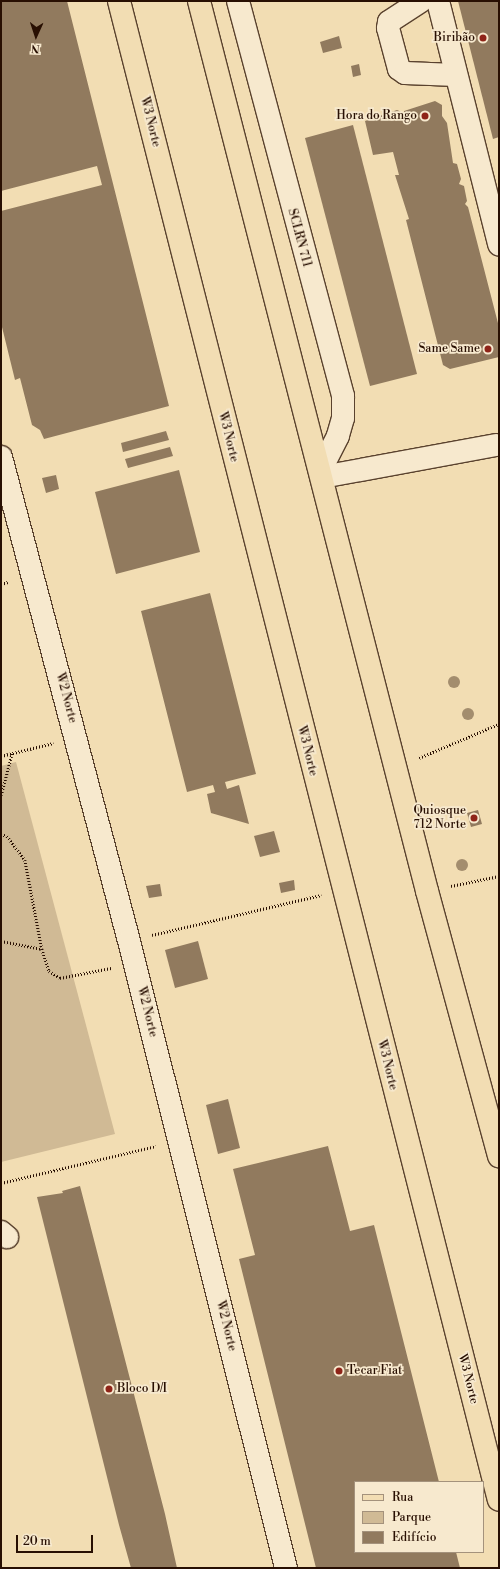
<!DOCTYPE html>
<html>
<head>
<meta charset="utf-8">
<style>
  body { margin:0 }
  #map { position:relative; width:500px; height:1569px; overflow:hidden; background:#f2ddb3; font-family:"Libre Bodoni",serif }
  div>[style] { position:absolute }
  .green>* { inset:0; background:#d0ba95 }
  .building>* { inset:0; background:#917a5e }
  .path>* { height:2.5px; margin-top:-1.25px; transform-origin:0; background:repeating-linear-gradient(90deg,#280f02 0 1px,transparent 0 3px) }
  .roads { filter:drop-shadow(1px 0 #5a422e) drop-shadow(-1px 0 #5a422e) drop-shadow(0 1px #5a422e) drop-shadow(0 -1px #5a422e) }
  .minor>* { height:22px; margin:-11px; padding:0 11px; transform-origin:11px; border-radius:11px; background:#f7e9ce }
  .major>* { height:22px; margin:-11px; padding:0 11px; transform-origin:11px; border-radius:11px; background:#f2ddb3 }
  .trees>* { width:12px; height:12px; margin:-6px; border-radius:50%; background:#a38d6e }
  .dots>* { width:11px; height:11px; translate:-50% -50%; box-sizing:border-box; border:2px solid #f7e9ce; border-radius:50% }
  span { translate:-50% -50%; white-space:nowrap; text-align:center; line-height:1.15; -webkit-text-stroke:3.5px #f7e9ce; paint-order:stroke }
  .poi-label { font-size:12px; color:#280f02 }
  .right { translate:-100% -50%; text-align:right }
  .left { translate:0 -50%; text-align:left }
  .street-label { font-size:12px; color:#280f02 }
  .frame { position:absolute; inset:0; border:2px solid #280f02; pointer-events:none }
  .legend { position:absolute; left:354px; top:1481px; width:130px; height:72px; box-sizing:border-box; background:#f7e9ce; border:1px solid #a4927c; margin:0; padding:5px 7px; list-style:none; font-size:12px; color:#280f02 }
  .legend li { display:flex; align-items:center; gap:8px; height:20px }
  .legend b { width:20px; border:1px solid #a4927c }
  .north { position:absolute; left:16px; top:16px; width:40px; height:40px; -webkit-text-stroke:3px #f7e9ce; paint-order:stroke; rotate:183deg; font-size:11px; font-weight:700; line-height:16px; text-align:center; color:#280f02 }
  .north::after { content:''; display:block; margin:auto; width:14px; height:18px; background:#280f02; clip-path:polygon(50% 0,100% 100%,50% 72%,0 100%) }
  .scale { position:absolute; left:16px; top:1535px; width:77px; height:18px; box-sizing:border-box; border:2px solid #280f02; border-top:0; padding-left:5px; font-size:12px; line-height:14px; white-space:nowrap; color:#280f02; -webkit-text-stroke:3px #f7e9ce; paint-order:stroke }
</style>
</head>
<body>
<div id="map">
  <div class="green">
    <i style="clip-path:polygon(16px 762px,115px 1134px,1px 1162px,1px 766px)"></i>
  </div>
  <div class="building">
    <i style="clip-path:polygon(1px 1px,67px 1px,169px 406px,44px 439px,40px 430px,32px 425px,20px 378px,15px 380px,1px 323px,1px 211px,102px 185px,97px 166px,1px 191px)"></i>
    <i style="clip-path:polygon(458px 1px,499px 1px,499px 137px,493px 139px)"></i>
    <i style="clip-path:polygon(339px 36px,342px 48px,323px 53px,320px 42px)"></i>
    <i style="clip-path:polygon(359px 64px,361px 75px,353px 77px,351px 66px)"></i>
    <i style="clip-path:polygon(435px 101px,442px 105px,442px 116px,447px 123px,453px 163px,457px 164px,461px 179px,459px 184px,464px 186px,467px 201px,465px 204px,468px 207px,499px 327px,499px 357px,450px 369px,443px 365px,406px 220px,409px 219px,395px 175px,399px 175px,393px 152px,373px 155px,365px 121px,397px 110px,404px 113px,404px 111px)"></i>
    <i style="clip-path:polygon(353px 125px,417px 374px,370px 386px,305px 138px)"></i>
    <i style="clip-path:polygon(166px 431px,169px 440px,123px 452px,121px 443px)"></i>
    <i style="clip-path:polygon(170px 447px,173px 456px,128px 468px,125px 459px)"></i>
    <i style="clip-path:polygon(179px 470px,200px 552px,116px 574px,95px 492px)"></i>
    <i style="clip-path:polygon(56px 475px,59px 489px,46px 493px,42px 478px)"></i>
    <i style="clip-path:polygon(210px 593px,256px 774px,225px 782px,227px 789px,239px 785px,249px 824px,211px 813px,207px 794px,215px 792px,213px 785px,187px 792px,141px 611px)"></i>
    <i style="clip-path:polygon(478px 810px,482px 824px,471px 827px,467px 813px)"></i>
    <i style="clip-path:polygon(274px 831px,280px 852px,260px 857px,254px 836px)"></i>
    <i style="clip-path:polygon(294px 880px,295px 890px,281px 893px,279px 883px)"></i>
    <i style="clip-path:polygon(160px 884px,162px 896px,149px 898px,146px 886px)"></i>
    <i style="clip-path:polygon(198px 941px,208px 979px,175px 988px,165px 950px)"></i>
    <i style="clip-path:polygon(228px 1099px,240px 1148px,218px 1154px,206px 1105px)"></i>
    <i style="clip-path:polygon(328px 1146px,350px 1231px,374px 1225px,439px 1482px,355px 1482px,355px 1552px,456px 1552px,460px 1568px,316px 1568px,239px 1259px,255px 1255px,233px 1169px)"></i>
    <i style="clip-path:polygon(80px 1186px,165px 1514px,177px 1568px,131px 1568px,119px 1525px,37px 1197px,63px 1193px,62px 1191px)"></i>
  </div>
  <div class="path">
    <i style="left:1px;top:584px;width:7px;rotate:-16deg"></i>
    <i style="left:1px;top:756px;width:54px;rotate:-14deg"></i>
    <i style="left:419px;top:758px;width:87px;rotate:-23deg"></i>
    <i style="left:1px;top:795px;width:43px;rotate:-75.3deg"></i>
    <i style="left:1px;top:834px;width:6px;rotate:18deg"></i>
    <i style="left:7px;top:836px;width:30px;rotate:53deg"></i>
    <i style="left:25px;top:860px;width:91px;rotate:79.2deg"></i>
    <i style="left:42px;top:949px;width:23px;rotate:72deg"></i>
    <i style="left:49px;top:971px;width:13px;rotate:32deg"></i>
    <i style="left:60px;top:978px;width:52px;rotate:-11.1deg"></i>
    <i style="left:451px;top:886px;width:49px;rotate:-11.8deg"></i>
    <i style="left:152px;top:935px;width:174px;rotate:-13.3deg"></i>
    <i style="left:1px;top:941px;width:42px;rotate:11deg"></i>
    <i style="left:1px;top:1183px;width:159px;rotate:-13.4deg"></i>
  </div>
  <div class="roads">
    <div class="minor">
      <i style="left:238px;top:1px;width:409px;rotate:75.1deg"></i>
      <i style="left:343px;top:396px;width:22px;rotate:90deg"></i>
      <i style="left:343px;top:418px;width:19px;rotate:106deg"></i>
      <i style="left:338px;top:436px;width:39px;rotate:117deg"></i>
      <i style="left:421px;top:1px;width:38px;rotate:147deg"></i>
      <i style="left:389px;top:22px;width:6px;rotate:99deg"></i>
      <i style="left:388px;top:28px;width:42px;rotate:75deg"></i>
      <i style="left:399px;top:69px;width:7px;rotate:34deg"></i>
      <i style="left:405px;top:73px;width:51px;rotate:2.2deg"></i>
      <i style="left:438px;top:1px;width:251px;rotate:75.9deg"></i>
      <i style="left:1px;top:457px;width:501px;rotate:75.19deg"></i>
      <i style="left:129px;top:941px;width:646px;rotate:75.94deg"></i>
      <i style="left:322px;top:477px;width:177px;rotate:-10.4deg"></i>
      <i style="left:1px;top:1232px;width:8px;rotate:40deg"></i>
    </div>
    <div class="major">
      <i style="left:119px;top:1px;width:1546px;rotate:75.78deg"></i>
      <i style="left:199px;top:1px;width:919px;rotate:75.63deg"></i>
      <i style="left:427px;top:891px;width:275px;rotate:74.8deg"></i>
    </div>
  </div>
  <div class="trees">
    <i style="left:454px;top:682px"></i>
    <i style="left:468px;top:714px"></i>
    <i style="left:462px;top:865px"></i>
  </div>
  <div class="dots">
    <i style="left:483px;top:38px;background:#8f2418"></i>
    <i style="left:425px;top:116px;background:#8f2418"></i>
    <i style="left:488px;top:349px;background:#8f2418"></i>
    <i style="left:474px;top:818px;background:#8f2418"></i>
    <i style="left:339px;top:1371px;background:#8f2418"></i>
    <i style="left:109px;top:1389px;background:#8f2418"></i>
  </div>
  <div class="poi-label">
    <span class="right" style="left:475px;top:38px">Biribão</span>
    <span class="right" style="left:417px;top:116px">Hora do Rango</span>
    <span class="right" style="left:480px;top:349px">Same Same</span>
    <span class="right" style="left:466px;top:818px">Quiosque<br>712 Norte</span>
    <span class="left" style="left:347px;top:1371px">Tecar Fiat</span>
    <span class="left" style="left:117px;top:1389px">Bloco D/I</span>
  </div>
  <div class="street-label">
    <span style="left:150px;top:122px;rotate:76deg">W3 Norte</span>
    <span style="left:299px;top:238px;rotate:75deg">SCLRN 711</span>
    <span style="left:228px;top:437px;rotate:76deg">W3 Norte</span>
    <span style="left:66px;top:698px;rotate:75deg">W2 Norte</span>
    <span style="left:307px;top:751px;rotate:76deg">W3 Norte</span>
    <span style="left:147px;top:1012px;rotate:76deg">W2 Norte</span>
    <span style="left:387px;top:1065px;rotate:76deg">W3 Norte</span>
    <span style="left:226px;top:1326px;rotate:76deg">W2 Norte</span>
    <span style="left:468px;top:1379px;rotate:76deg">W3 Norte</span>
  </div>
  <div class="frame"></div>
  <ul class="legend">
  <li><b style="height:5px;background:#f2ddb3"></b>Rua</li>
  <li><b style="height:11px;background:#d0ba95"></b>Parque</li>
  <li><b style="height:11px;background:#917a5e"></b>Edifício</li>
  </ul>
  <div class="north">N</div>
  <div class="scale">20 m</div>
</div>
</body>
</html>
